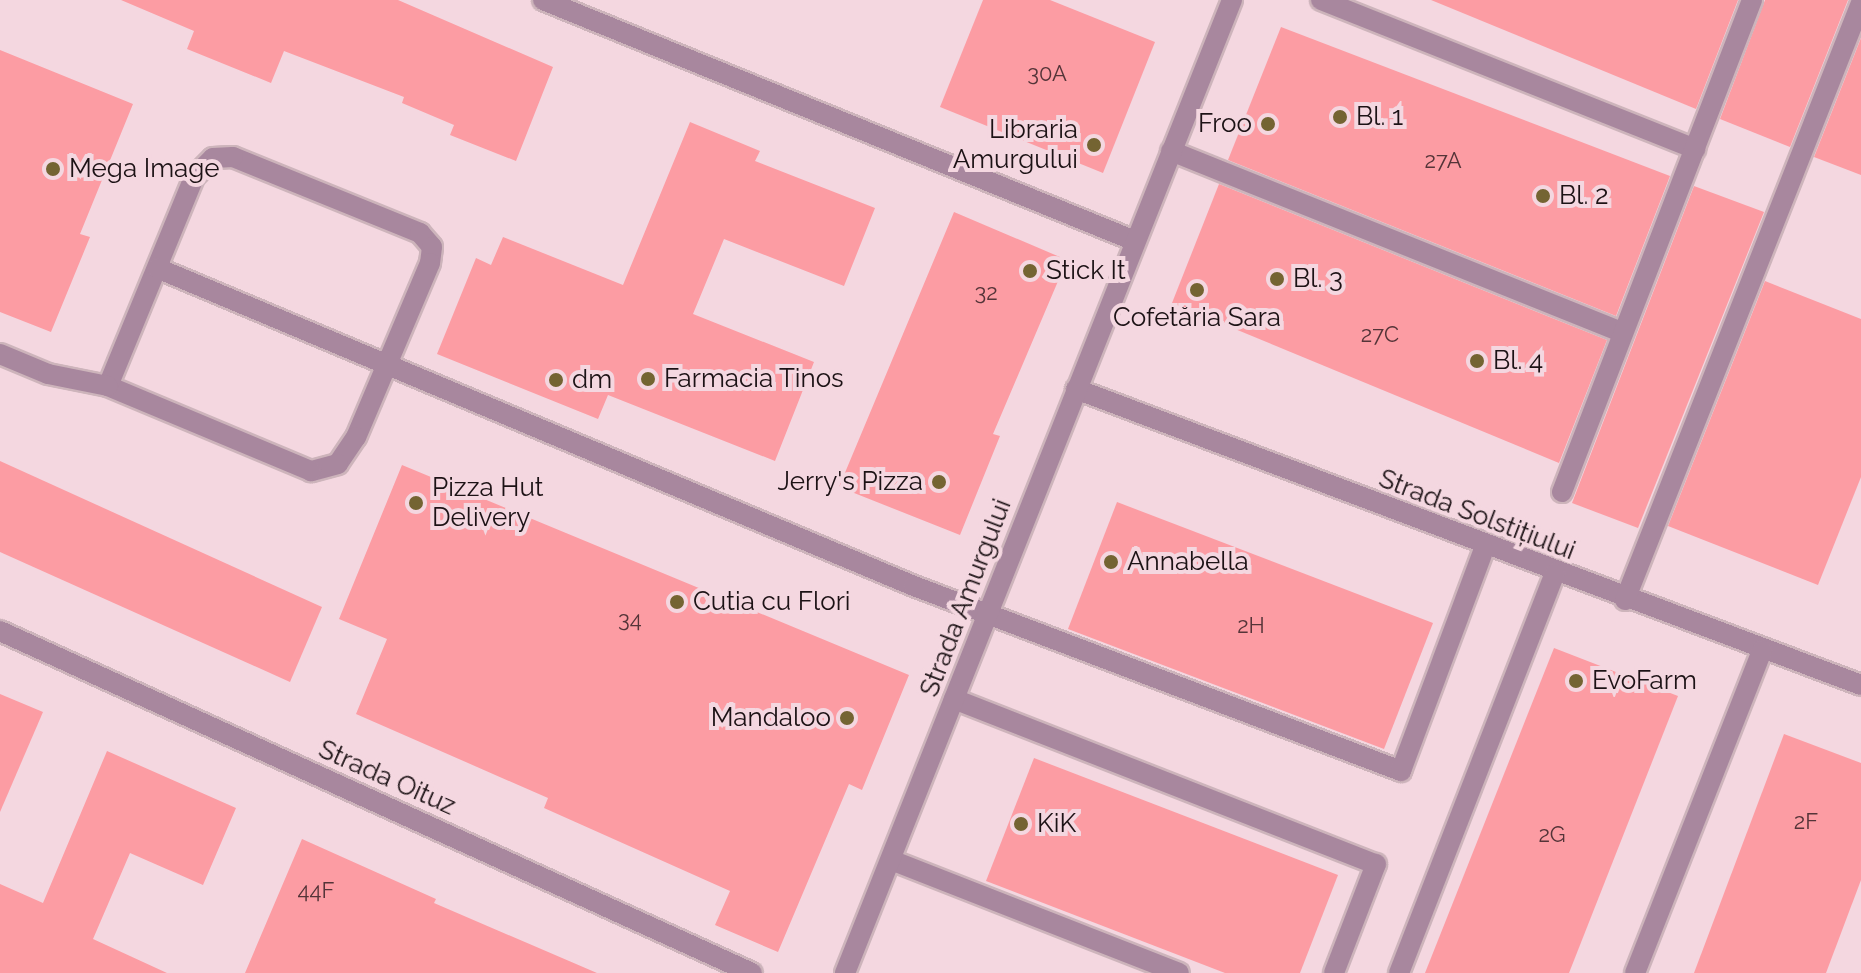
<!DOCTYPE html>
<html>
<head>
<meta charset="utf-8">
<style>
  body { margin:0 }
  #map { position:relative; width:1861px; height:973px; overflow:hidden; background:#f4d7e0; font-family:Raleway,sans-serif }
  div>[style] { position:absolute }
  .building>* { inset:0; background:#fc9ca3 }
  .roads { filter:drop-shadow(2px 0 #cdb4bb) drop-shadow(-2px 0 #cdb4bb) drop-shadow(0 2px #cdb4bb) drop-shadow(0 -2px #cdb4bb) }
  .minor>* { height:20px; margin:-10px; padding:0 10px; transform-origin:10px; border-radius:10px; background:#a8879e }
  .dots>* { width:22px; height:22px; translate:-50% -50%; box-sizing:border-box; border:4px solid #f4d7e0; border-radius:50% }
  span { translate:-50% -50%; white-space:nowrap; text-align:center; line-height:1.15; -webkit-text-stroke:8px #f4d7e0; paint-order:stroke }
  .number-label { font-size:22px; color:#543438 }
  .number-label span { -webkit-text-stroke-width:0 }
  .poi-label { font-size:26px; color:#1c1215 }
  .left { translate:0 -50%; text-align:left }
  .right { translate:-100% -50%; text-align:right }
  .street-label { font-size:26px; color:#1c1215 }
</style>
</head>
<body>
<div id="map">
  <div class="building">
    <i style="clip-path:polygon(121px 0,398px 0,553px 67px,516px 161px,450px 135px,454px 125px,402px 103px,404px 97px,284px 51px,271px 83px,187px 49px,194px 31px)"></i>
    <i style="clip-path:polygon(983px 0,1050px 0,1155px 42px,1103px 173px,940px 107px)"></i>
    <i style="clip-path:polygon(1431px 0,1738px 0,1696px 109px)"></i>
    <i style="clip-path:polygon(1765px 0,1848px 0,1790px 147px,1720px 119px)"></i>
    <i style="clip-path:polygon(1281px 27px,1670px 176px,1616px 316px,1228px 160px)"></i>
    <i style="clip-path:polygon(1861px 38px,1861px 175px,1814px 157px)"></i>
    <i style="clip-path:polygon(0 50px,133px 104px,80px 234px,90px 237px,51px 332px,0 312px)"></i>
    <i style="clip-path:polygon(690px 122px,760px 151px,755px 161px,875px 208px,844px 286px,724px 239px,693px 314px,814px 362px,775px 461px,608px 395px,598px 419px,437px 354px,476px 258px,491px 265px,503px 237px,623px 285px)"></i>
    <i style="clip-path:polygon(1219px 184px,1607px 340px,1559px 463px,1172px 303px)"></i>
    <i style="clip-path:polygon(1694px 186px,1764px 212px,1638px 528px,1572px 503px)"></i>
    <i style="clip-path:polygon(954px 212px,1067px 260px,993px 434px,1000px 436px,960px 535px,839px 487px)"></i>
    <i style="clip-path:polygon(1765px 281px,1861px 319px,1861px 477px,1818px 585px,1668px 526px)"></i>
    <i style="clip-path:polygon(0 461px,322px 607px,290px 682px,0 552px)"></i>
    <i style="clip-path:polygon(402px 465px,909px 675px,862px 790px,849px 784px,778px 952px,715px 925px,730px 891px,544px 808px,548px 798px,356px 714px,387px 639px,339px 619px)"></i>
    <i style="clip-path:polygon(1117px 502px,1433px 623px,1384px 749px,1068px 629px)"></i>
    <i style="clip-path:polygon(1554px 648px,1678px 696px,1569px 973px,1425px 973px)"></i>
    <i style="clip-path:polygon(0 694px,43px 712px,0 812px)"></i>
    <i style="clip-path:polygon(1784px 734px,1861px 763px,1861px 880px,1826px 973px,1694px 973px)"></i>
    <i style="clip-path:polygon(107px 751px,236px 808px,203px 885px,130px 853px,93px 939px,167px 973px,0 973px,0 884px,43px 903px)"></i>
    <i style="clip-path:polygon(1034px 758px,1338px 875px,1300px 973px,1225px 973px,986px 881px)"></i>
    <i style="clip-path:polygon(302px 839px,436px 899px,434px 903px,597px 973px,245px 973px)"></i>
  </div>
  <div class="roads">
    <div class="minor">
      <i style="left:543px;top:0;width:639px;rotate:22.15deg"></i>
      <i style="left:1321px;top:0;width:403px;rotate:21.7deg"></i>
      <i style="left:1171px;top:151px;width:487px;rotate:21.9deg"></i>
      <i style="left:233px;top:157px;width:202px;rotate:22.1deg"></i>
      <i style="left:420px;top:233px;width:18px;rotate:49deg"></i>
      <i style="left:432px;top:247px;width:16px;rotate:97deg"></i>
      <i style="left:430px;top:263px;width:189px;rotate:113deg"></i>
      <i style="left:356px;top:437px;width:32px;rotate:124deg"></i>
      <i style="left:338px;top:464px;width:28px;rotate:165deg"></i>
      <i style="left:311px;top:471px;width:220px;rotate:-157.3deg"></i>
      <i style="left:108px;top:386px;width:226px;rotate:-67.6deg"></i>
      <i style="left:194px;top:177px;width:27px;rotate:-45deg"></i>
      <i style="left:213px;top:158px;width:20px;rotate:-3deg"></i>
      <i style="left:157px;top:268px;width:821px;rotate:22.79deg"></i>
      <i style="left:914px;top:586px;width:521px;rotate:20.8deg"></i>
      <i style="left:1401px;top:771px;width:240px;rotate:-69.5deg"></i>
      <i style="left:0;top:354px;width:52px;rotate:22.6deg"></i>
      <i style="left:48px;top:374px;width:61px;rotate:11.3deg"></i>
      <i style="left:1076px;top:389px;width:839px;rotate:20.66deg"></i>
      <i style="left:1562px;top:492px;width:527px;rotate:-68.88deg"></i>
      <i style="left:1625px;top:600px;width:642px;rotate:-68.43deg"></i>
      <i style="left:0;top:631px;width:826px;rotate:24.46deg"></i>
      <i style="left:954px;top:699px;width:453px;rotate:21.4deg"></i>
      <i style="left:1376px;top:864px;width:117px;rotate:111.1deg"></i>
      <i style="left:891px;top:860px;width:309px;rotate:21.4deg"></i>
      <i style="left:845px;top:973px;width:1047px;rotate:-68.31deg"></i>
      <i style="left:1399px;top:973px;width:429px;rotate:-68.7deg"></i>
      <i style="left:1635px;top:973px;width:347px;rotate:-68.5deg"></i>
    </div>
  </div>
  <div class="dots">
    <i style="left:1340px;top:117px;background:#746432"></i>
    <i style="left:1268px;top:124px;background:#746432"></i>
    <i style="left:1094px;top:145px;background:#746432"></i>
    <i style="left:53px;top:169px;background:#746432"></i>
    <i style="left:1543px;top:196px;background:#746432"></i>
    <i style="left:1030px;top:271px;background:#746432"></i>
    <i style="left:1277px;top:279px;background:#746432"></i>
    <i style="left:1197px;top:290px;background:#746432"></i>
    <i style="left:1477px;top:361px;background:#746432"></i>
    <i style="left:648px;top:379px;background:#746432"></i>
    <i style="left:556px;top:380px;background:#746432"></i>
    <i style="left:939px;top:482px;background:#746432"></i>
    <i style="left:416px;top:503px;background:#746432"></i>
    <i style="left:1111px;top:562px;background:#746432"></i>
    <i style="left:677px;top:602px;background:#746432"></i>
    <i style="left:1576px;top:681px;background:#746432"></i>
    <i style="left:847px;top:718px;background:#746432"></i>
    <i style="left:1021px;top:824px;background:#746432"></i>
  </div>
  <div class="number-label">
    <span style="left:1047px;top:74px">30A</span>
    <span style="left:1443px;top:161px">27A</span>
    <span style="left:986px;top:293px">32</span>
    <span style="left:1380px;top:335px">27C</span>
    <span style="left:630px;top:620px">34</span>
    <span style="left:1251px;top:626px">2H</span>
    <span style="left:1806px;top:822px">2F</span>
    <span style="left:1552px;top:835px">2G</span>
    <span style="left:316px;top:891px">44F</span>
  </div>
  <div class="poi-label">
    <span class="left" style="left:1356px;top:117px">Bl. 1</span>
    <span class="right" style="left:1252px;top:124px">Froo</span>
    <span class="right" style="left:1078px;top:145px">Libraria<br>Amurgului</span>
    <span class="left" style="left:69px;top:169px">Mega Image</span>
    <span class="left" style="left:1559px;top:196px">Bl. 2</span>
    <span class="left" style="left:1046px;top:271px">Stick It</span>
    <span class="left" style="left:1293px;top:279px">Bl. 3</span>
    <span style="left:1197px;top:318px">Cofetăria Sara</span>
    <span class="left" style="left:1493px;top:361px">Bl. 4</span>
    <span class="left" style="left:664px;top:379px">Farmacia Tinos</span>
    <span class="left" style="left:572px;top:380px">dm</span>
    <span class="right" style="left:923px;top:482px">Jerry's Pizza</span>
    <span class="left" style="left:432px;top:503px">Pizza Hut<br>Delivery</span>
    <span class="left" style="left:1127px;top:562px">Annabella</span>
    <span class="left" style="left:693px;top:602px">Cutia cu Flori</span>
    <span class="left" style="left:1592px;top:681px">EvoFarm</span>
    <span class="right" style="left:831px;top:718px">Mandaloo</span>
    <span class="left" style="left:1037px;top:824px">KiK</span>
  </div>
  <div class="street-label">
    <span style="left:1477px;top:515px;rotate:21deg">Strada Solstițiului</span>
    <span style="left:966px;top:598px;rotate:-69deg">Strada Amurgului</span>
    <span style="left:387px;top:778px;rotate:24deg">Strada Oituz</span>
  </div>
</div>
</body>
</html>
